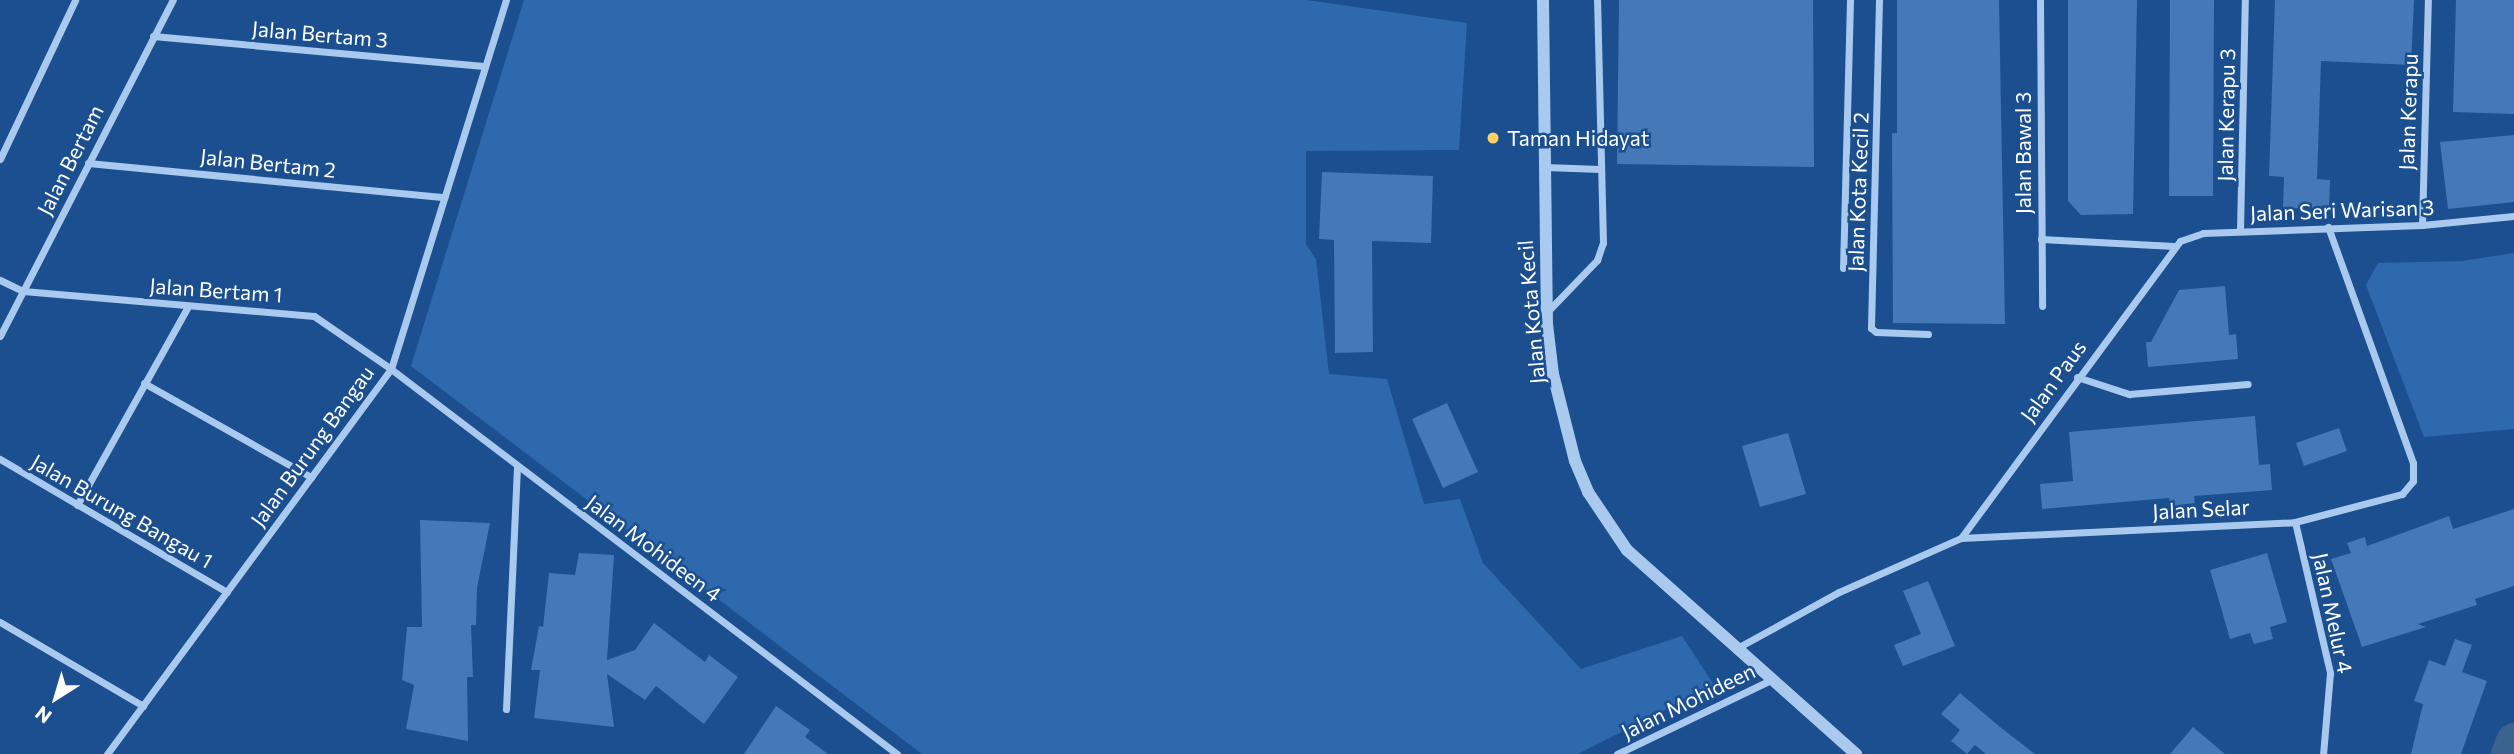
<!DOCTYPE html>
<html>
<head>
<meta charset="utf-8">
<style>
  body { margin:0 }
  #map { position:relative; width:2514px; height:754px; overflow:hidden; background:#1b4f8f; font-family:Commissioner,sans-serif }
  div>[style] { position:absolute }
  .green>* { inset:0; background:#2e69ad }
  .river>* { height:37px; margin:-18.5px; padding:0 18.5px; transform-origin:18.5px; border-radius:18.5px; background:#3c6290 }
  .building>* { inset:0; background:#4478b7 }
  .minor>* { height:7px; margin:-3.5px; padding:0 3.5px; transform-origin:3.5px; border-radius:3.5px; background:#a9c9ee }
  .tertiary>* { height:12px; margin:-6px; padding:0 6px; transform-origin:6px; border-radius:6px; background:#a9c9ee }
  .dots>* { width:19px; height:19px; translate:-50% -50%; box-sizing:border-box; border:4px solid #1b4f8f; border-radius:50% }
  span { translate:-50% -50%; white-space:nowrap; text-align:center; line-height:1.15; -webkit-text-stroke:5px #1b4f8f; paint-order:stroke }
  .street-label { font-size:21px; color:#fff }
  .poi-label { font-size:21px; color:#fff }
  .left { translate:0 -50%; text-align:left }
  .north { position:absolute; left:21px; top:663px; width:70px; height:70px; -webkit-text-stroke:5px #1b4f8f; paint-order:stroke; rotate:217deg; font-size:19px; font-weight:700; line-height:28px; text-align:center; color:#fff }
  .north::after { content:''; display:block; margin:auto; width:24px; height:32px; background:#fff; clip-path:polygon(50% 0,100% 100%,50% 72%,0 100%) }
</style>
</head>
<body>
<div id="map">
  <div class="green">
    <i style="clip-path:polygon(524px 0,1307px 0,1467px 23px,1459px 150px,1306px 151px,1306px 244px,1316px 259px,1329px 374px,1387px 379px,1424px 504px,1460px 499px,1483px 563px,1581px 669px,1682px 636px,1714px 685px,1578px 754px,922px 754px,411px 366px)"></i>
    <i style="clip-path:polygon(2514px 253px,2514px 429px,2424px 437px,2366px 285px,2378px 263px,2462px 261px)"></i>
  </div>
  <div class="river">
    <i style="left:2509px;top:754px;width:14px;rotate:-69deg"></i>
  </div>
  <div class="building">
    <i style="clip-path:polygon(1619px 0,1813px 0,1814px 167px,1617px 164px)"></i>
    <i style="clip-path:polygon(1897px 0,1999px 0,2005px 324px,1893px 323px,1892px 133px,1897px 133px)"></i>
    <i style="clip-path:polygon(2068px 0,2137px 0,2133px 214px,2081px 215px,2068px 201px)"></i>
    <i style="clip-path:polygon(2170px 0,2214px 0,2213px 196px,2169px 196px)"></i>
    <i style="clip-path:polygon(2275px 0,2414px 0,2411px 65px,2321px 61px,2317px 179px,2330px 180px,2329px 209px,2283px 208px,2284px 177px,2269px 176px)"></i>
    <i style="clip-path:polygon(2456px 0,2514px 0,2514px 114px,2453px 112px)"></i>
    <i style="clip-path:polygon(2514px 135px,2514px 202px,2448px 209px,2440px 142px)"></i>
    <i style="clip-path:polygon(1322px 172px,1433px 176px,1431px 243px,1372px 241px,1373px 352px,1335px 353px,1334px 240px,1319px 239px)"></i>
    <i style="clip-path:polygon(2225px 286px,2229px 335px,2236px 334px,2238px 359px,2148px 367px,2146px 342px,2151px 342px,2179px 290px)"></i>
    <i style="clip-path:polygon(1447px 403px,1478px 472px,1443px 488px,1412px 419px)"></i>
    <i style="clip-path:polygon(2255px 416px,2259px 465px,2270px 464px,2272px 490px,2194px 496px,2195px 503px,2170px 506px,2169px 498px,2042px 509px,2040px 484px,2073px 481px,2069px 432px)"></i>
    <i style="clip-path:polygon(2339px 428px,2347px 451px,2304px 466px,2296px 443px)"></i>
    <i style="clip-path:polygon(1788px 433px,1806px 494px,1760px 507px,1742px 446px)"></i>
    <i style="clip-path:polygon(2514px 509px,2514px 586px,2475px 599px,2477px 605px,2418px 624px,2426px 627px,2362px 647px,2331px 559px,2351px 553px,2347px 543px,2365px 537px,2367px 546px,2449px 516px,2453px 529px)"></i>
    <i style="clip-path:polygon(420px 520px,490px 523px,477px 588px,476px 625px,471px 625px,473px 677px,467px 677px,468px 741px,406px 729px,414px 685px,402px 680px,407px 627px,422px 627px)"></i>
    <i style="clip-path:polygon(579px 553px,614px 555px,607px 660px,635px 650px,654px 623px,705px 662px,709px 655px,738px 677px,704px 724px,656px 686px,645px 700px,607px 674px,614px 727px,534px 718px,540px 670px,531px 670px,539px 626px,543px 627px,549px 573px,575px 575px)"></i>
    <i style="clip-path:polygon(2267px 553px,2287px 622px,2270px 627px,2273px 639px,2254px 644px,2250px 633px,2230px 639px,2210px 570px)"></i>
    <i style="clip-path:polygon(1928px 581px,1955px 646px,1903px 666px,1894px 645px,1921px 634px,1903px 591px)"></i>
    <i style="clip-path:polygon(2455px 639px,2472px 645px,2462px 672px,2487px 681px,2461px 754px,2411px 754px,2423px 704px,2414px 701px,2429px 660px,2445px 666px)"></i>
    <i style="clip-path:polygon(1960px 693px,2000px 727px,2035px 754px,1986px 754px,1975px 745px,1967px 754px,1951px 741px,1960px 730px,1941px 714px)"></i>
    <i style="clip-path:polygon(776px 706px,810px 730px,805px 737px,828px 754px,744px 754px)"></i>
    <i style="clip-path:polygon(2193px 727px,2225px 754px,2170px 754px)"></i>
  </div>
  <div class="minor">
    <i style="left:1879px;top:0;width:328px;rotate:91.4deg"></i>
    <i style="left:1871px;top:328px;width:6px;rotate:39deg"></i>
    <i style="left:1876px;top:332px;width:52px;rotate:2.2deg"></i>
    <i style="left:2040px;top:0;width:306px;rotate:89.6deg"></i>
    <i style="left:153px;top:36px;width:332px;rotate:5.2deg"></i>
    <i style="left:0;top:159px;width:176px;rotate:-64.7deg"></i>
    <i style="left:88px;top:163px;width:358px;rotate:5.5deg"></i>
    <i style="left:1545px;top:167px;width:55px;rotate:2.1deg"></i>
    <i style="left:2422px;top:225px;width:225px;rotate:-88.5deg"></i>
    <i style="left:2240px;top:231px;width:231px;rotate:-88.8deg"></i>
    <i style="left:2041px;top:239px;width:133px;rotate:3deg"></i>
    <i style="left:1843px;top:268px;width:268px;rotate:-88.5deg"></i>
    <i style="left:0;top:280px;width:25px;rotate:26deg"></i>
    <i style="left:23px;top:291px;width:292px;rotate:4.9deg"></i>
    <i style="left:314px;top:316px;width:93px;rotate:34.5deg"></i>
    <i style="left:391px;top:369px;width:636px;rotate:37.27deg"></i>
    <i style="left:1548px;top:311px;width:71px;rotate:-46.1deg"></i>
    <i style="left:1597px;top:260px;width:18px;rotate:-71deg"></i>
    <i style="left:1603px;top:243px;width:243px;rotate:-91.4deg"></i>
    <i style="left:0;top:336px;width:378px;rotate:-62.8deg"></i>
    <i style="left:2077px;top:377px;width:55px;rotate:18.1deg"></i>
    <i style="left:2129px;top:394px;width:119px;rotate:-4.8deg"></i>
    <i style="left:144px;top:383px;width:192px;rotate:29.4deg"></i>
    <i style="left:0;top:459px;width:263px;rotate:30.4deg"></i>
    <i style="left:77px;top:505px;width:228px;rotate:-60.8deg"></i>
    <i style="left:2295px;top:522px;width:155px;rotate:76.9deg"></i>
    <i style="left:2330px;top:673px;width:81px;rotate:94.9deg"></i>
    <i style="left:1961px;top:538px;width:369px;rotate:-53.6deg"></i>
    <i style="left:2180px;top:241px;width:24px;rotate:-19deg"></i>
    <i style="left:2203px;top:233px;width:219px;rotate:-2.1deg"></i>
    <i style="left:2422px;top:225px;width:92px;rotate:-5.6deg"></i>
    <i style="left:0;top:622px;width:166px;rotate:30.4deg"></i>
    <i style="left:1737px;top:648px;width:116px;rotate:-28.8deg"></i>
    <i style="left:1839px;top:592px;width:133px;rotate:-23.9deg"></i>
    <i style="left:1961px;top:538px;width:334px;rotate:-2.7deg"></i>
    <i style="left:2295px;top:522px;width:111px;rotate:-14.7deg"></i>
    <i style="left:2402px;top:494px;width:17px;rotate:-50deg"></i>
    <i style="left:2413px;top:481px;width:18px;rotate:-90deg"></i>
    <i style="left:2413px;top:463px;width:251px;rotate:-109.8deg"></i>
    <i style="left:506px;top:709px;width:241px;rotate:-87.4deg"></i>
    <i style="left:107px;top:754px;width:478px;rotate:-53.6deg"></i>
    <i style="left:391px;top:369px;width:387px;rotate:-72.7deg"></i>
    <i style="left:1617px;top:754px;width:173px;rotate:-25.7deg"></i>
  </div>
  <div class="tertiary">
    <i style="left:1543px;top:0;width:324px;rotate:89.3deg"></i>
    <i style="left:1547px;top:324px;width:50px;rotate:83.2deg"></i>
    <i style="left:1553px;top:374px;width:90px;rotate:75.8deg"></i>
    <i style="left:1575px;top:461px;width:34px;rotate:67deg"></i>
    <i style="left:1588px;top:492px;width:70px;rotate:56.1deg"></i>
    <i style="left:1627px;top:550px;width:307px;rotate:41.7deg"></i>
  </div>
  <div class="dots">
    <i style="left:1493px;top:138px;background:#ffd166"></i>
  </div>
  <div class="street-label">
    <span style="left:320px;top:34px;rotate:5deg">Jalan Bertam 3</span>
    <span style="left:2408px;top:112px;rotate:-88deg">Jalan Kerapu</span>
    <span style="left:2226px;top:115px;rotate:-89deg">Jalan Kerapu 3</span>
    <span style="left:2023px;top:153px;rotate:-90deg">Jalan Bawal 3</span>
    <span style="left:70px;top:160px;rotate:-63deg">Jalan Bertam</span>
    <span style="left:268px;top:163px;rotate:6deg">Jalan Bertam 2</span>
    <span style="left:1858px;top:192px;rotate:-88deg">Jalan Kota Kecil 2</span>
    <span style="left:2342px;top:210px;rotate:-2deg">Jalan Seri Warisan 3</span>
    <span style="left:216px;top:290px;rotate:4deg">Jalan Bertam 1</span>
    <span style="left:1531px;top:312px;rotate:-95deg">Jalan Kota Kecil</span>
    <span style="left:2053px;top:381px;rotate:-54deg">Jalan Paus</span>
    <span style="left:312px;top:446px;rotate:-54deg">Jalan Burung Bangau</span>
    <span style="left:2201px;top:509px;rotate:-3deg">Jalan Selar</span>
    <span style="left:122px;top:511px;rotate:30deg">Jalan Burung Bangau 1</span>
    <span style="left:654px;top:548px;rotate:37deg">Jalan Mohideen 4</span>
    <span style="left:2333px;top:613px;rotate:78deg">Jalan Melur 4</span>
    <span style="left:1688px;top:701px;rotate:-26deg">Jalan Mohideen</span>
  </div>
  <div class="poi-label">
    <span class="left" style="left:1507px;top:138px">Taman Hidayat</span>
  </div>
  <div class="north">N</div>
</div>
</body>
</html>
